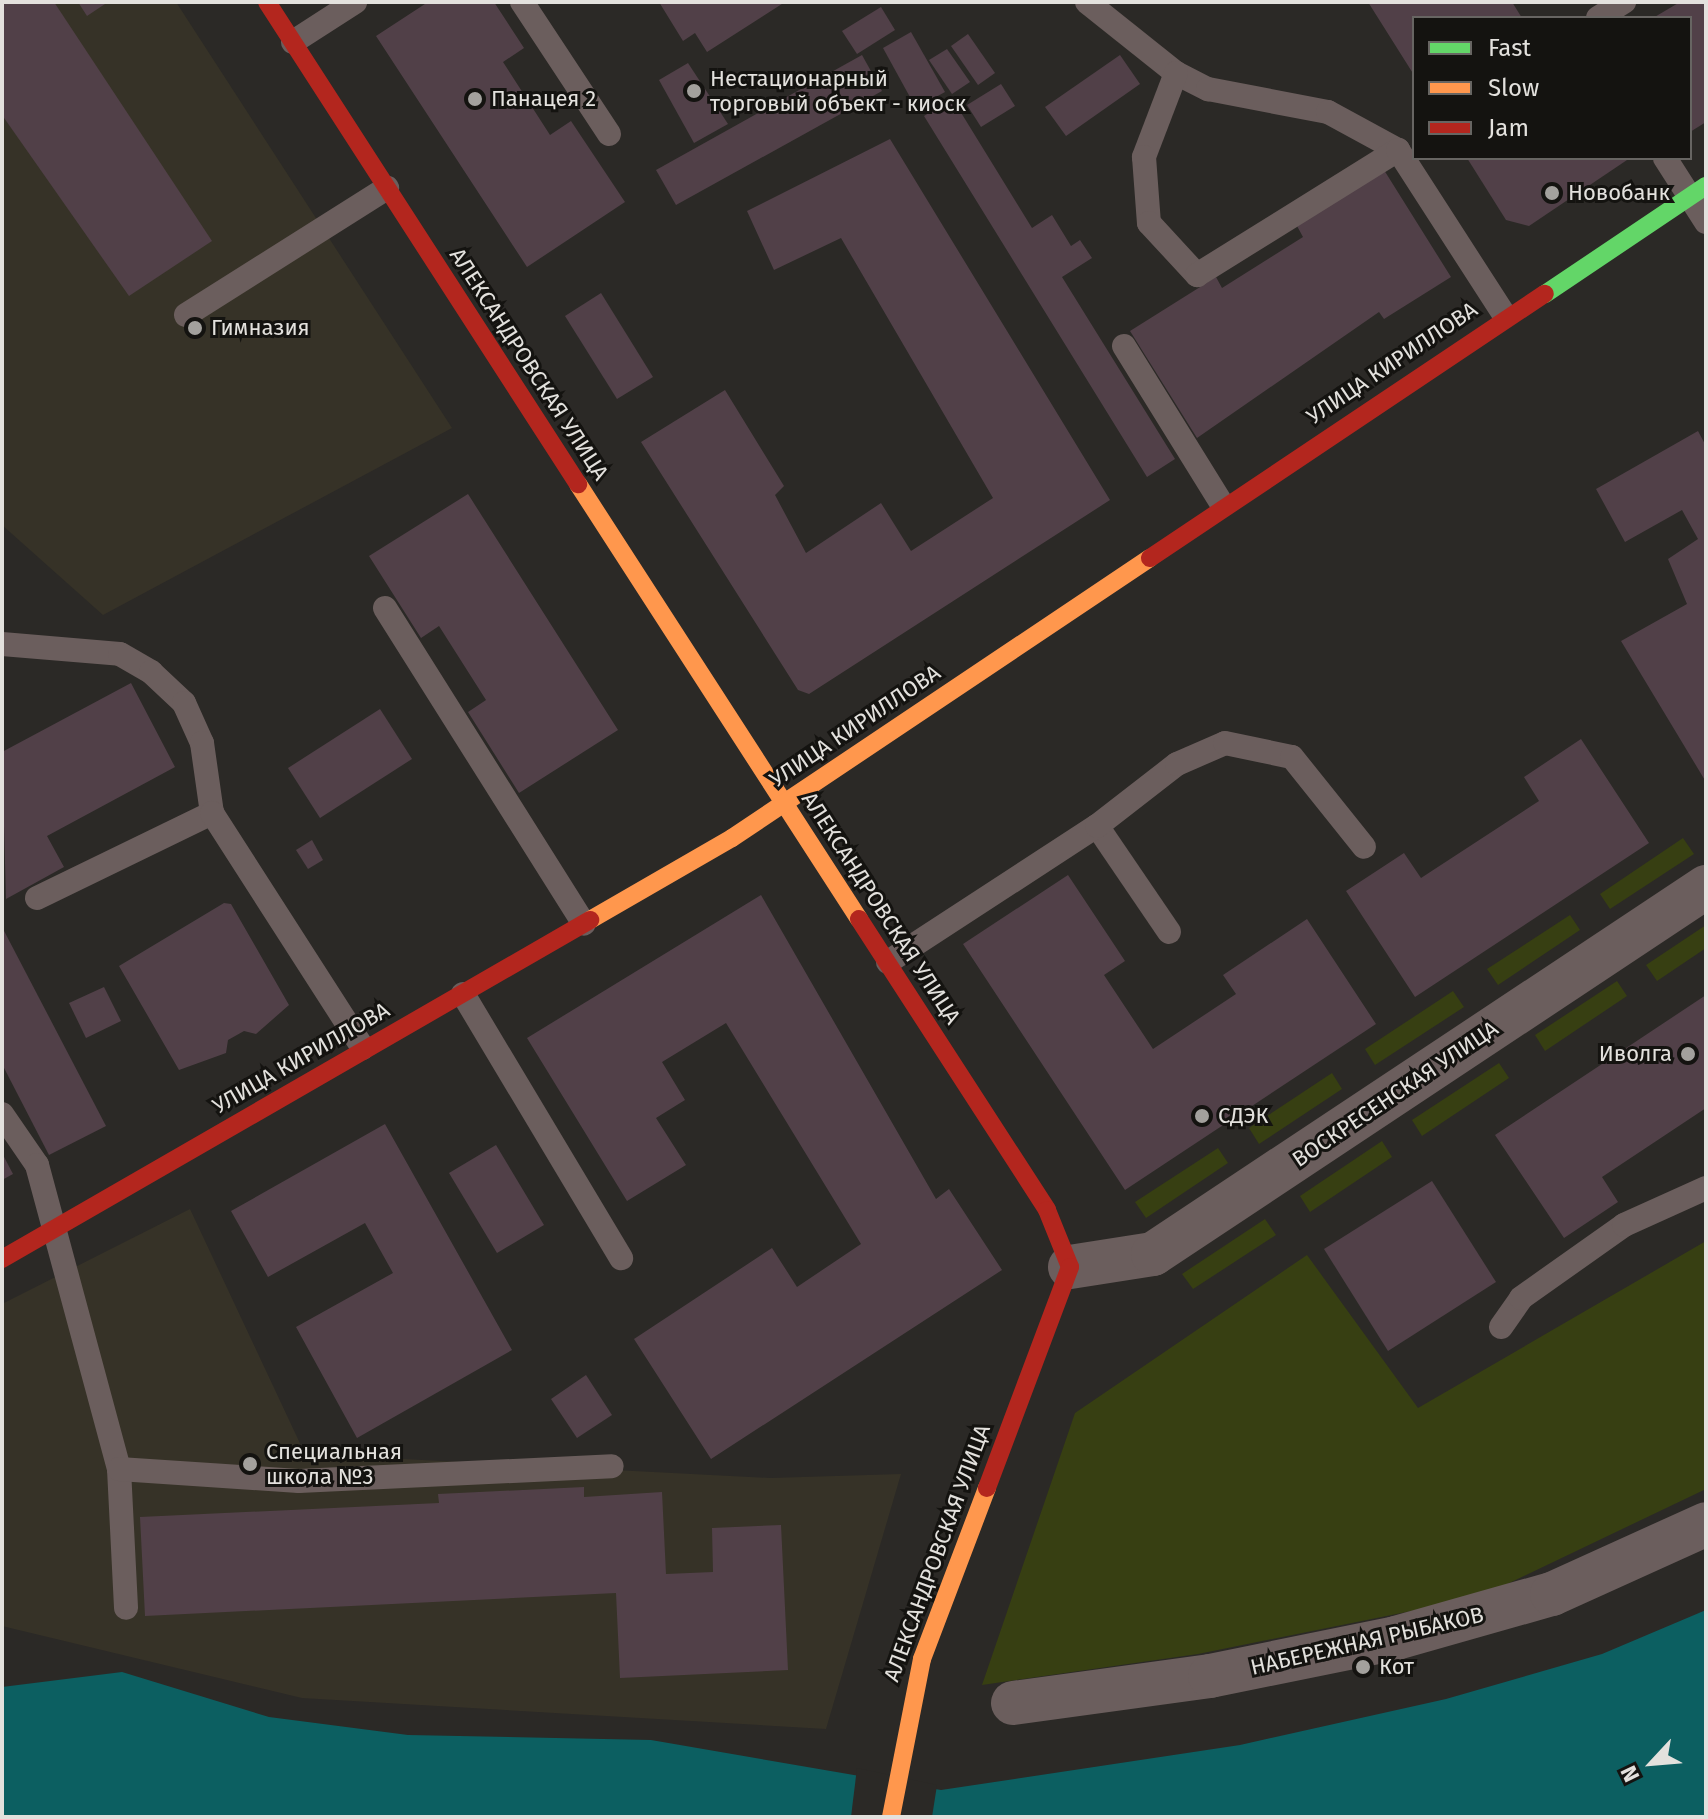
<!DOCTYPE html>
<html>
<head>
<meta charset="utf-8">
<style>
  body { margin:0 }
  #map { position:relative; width:1708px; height:1819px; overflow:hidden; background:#2b2926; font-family:"Fira Sans",sans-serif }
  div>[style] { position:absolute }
  .built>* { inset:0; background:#363227 }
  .green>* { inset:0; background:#373f12 }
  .water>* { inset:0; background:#0c5f61 }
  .pier>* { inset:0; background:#2b2926 }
  .building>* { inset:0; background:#514048 }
  .lane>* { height:24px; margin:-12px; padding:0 12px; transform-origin:12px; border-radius:12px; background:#6b5e5d }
  .street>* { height:44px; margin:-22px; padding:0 22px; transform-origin:22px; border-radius:22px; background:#6b5e5d }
  .fast>* { height:18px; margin:-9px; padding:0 9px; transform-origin:9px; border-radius:9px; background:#63d668 }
  .slow>* { height:18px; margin:-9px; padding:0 9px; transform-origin:9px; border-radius:9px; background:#ff974d }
  .jam>* { height:18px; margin:-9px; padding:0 9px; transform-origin:9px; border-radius:9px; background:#b3261e }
  .dots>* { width:22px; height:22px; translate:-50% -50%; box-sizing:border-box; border:4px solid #141310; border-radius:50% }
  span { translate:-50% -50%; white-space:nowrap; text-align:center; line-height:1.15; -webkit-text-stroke:6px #141310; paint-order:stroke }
  .poi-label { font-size:22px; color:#e3e1dd }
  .left { translate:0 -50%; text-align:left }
  .right { translate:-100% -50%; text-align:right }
  .street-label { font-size:22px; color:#e3e1dd }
  .frame { position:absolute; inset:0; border:4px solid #e3e1dd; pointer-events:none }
  .legend { position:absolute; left:1412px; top:16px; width:280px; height:144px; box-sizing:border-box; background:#141310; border:2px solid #676562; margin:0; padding:10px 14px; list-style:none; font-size:24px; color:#e3e1dd }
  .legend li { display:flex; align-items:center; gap:16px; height:40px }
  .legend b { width:40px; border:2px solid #676562 }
  .north { position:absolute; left:1612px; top:1723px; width:80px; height:80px; -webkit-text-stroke:6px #141310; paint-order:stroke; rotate:244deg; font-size:22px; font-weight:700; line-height:32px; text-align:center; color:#e3e1dd }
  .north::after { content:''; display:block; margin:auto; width:28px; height:36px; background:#e3e1dd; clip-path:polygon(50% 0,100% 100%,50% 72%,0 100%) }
</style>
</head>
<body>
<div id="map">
  <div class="built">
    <i style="clip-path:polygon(2px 2px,176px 2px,452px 428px,103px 615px,2px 525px)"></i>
    <i style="clip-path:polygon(190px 1209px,305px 1454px,771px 1478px,901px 1474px,826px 1729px,302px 1698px,2px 1626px,2px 1304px)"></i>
  </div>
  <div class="green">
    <i style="clip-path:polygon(1683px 838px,1694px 854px,1610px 909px,1600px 894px)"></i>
    <i style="clip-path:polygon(1570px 915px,1580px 930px,1498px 985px,1487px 969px)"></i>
    <i style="clip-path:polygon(1706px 925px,1706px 948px,1657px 981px,1646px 965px)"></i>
    <i style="clip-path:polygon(1617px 981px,1627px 996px,1545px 1051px,1535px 1035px)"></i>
    <i style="clip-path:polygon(1453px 991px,1464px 1007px,1375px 1065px,1365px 1049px)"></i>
    <i style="clip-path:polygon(1499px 1063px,1509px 1078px,1422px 1136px,1412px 1120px)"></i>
    <i style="clip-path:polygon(1332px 1073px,1342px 1089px,1259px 1144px,1249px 1128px)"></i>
    <i style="clip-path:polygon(1382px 1141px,1392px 1157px,1310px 1212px,1300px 1196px)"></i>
    <i style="clip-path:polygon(1218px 1148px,1228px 1163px,1146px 1218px,1135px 1202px)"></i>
    <i style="clip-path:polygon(1265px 1219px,1276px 1235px,1193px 1289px,1182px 1274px)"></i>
    <i style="clip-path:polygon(1706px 1241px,1706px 1489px,1505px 1585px,1441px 1605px,1198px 1654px,982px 1685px,1075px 1413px,1307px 1255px,1418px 1408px)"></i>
  </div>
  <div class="water">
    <i style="clip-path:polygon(1706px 1610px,1706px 1817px,2px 1817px,2px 1687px,122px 1672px,269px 1717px,408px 1735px,651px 1740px,941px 1790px,1240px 1745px,1446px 1699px,1602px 1654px)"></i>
  </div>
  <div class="pier">
    <i style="clip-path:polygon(857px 1768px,937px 1785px,932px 1817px,851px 1817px)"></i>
  </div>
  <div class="building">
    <i style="clip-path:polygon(2px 2px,54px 2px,212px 241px,129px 296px,2px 115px)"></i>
    <i style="clip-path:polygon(78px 2px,108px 2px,87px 16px)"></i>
    <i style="clip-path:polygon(428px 2px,494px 2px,524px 48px,503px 62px,550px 135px,571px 121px,625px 202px,527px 267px,376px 36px)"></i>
    <i style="clip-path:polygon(659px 2px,785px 2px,707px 52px,695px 33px,683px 41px)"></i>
    <i style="clip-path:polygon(1368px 2px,1512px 2px,1522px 18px,1414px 18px,1414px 75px)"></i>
    <i style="clip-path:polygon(1680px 2px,1706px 2px,1706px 122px,1690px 132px,1690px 18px,1653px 18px)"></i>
    <i style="clip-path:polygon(881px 7px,895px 30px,857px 54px,842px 31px)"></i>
    <i style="clip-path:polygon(911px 32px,945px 92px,916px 108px,883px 48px)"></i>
    <i style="clip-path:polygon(968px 34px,995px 73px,978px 85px,951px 46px)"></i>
    <i style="clip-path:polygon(947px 49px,970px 82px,952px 94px,929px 60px)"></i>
    <i style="clip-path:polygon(862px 55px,882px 91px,676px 205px,656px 170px)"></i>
    <i style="clip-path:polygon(1120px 55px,1140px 84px,1066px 136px,1045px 107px)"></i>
    <i style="clip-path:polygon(688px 63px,728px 124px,694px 143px,659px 80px)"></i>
    <i style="clip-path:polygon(1001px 84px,1015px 106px,981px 127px,967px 105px)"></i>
    <i style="clip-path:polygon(952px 98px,1032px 228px,1052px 215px,1071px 246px,1080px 240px,1092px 258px,1062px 277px,1175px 459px,1147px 477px,924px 116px)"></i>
    <i style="clip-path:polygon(890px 139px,1110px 500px,809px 694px,798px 690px,641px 442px,725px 390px,784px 486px,775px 495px,806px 553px,881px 503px,911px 551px,993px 498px,841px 238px,774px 270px,747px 211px)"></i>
    <i style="clip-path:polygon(1467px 158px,1630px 158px,1529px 226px,1506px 220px)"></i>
    <i style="clip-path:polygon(1384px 170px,1451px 277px,1384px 319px,1379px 312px,1197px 438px,1130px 331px,1216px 277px,1222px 288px,1303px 237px,1297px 226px)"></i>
    <i style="clip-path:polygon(601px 293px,653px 377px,617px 399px,565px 316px)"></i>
    <i style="clip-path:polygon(1698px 431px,1706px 446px,1706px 782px,1621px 641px,1687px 604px,1668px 559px,1698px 539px,1682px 510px,1625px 542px,1596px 489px)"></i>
    <i style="clip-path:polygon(468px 494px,618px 730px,519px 793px,468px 712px,486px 700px,439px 626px,421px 638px,369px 556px)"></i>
    <i style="clip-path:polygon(131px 683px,175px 767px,47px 836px,64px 867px,6px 899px,2px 752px)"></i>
    <i style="clip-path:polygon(380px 709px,412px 759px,320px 818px,288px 768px)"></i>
    <i style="clip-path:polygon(1581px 739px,1649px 843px,1415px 997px,1346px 891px,1404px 853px,1421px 878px,1539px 801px,1524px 777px)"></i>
    <i style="clip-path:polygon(312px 840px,323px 860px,308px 869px,296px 850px)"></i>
    <i style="clip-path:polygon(1068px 875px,1125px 961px,1104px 975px,1153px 1049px,1236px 994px,1223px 975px,1307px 919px,1376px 1024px,1125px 1190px,963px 944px)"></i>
    <i style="clip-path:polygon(761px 895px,936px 1199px,949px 1189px,1002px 1270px,711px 1459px,634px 1339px,772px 1248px,797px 1287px,861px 1244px,726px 1023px,662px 1062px,685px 1100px,656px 1118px,686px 1165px,627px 1201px,527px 1038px)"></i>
    <i style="clip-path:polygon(224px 903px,231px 904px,289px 1005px,256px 1034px,244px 1031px,228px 1040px,226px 1053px,179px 1070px,119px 966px)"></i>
    <i style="clip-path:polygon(2px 927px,106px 1126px,49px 1155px,2px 1064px)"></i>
    <i style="clip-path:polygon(104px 987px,121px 1021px,86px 1038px,69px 1003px)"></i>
    <i style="clip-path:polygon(1706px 995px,1706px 1108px,1602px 1177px,1618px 1202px,1564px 1238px,1495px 1135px)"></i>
    <i style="clip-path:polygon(385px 1124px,512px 1350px,357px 1438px,296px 1327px,393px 1273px,365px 1223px,268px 1277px,231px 1211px)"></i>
    <i style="clip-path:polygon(496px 1145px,544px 1225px,497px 1253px,449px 1173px)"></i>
    <i style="clip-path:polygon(2px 1153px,13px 1174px,2px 1180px)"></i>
    <i style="clip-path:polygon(1432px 1181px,1496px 1282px,1388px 1351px,1324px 1249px)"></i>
    <i style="clip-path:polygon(586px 1375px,612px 1415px,577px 1438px,551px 1399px)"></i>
    <i style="clip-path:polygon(584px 1487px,584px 1497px,662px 1492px,666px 1574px,713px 1572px,712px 1528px,781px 1525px,788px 1670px,620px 1678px,616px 1593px,145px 1616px,140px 1517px,439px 1503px,438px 1494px)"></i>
  </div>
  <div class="lane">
    <i style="left:522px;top:2px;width:158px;rotate:56.6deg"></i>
    <i style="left:1087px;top:2px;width:114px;rotate:38.6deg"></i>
    <i style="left:1176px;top:73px;width:36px;rotate:27deg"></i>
    <i style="left:1208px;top:89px;width:122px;rotate:10.9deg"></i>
    <i style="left:1328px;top:112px;width:80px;rotate:28.5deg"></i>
    <i style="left:1598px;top:18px;width:31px;rotate:-32deg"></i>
    <i style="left:293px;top:42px;width:74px;rotate:-32.8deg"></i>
    <i style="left:1176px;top:73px;width:90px;rotate:110.9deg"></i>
    <i style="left:1144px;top:157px;width:66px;rotate:85.7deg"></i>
    <i style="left:1149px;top:223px;width:71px;rotate:47.3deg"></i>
    <i style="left:1197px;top:275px;width:237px;rotate:-31.9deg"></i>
    <i style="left:1398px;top:150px;width:197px;rotate:57.2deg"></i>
    <i style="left:1665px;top:158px;width:76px;rotate:57.4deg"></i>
    <i style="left:186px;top:315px;width:238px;rotate:-32.3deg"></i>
    <i style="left:1124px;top:346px;width:186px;rotate:58.2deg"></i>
    <i style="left:385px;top:608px;width:373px;rotate:57.8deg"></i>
    <i style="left:2px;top:644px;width:118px;rotate:4.8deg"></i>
    <i style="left:120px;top:654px;width:36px;rotate:30deg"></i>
    <i style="left:151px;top:672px;width:45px;rotate:43.2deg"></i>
    <i style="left:184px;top:703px;width:44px;rotate:65.8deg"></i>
    <i style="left:202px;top:743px;width:71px;rotate:81.9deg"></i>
    <i style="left:1097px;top:826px;width:128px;rotate:55.8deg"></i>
    <i style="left:37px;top:898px;width:195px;rotate:-25.9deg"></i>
    <i style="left:212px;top:813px;width:279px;rotate:57.3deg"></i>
    <i style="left:888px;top:962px;width:249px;rotate:-33.1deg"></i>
    <i style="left:1097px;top:826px;width:101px;rotate:-37.8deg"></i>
    <i style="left:1177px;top:764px;width:52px;rotate:-23.6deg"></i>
    <i style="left:1225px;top:743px;width:68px;rotate:11.8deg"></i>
    <i style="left:1292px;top:757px;width:115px;rotate:51.3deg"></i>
    <i style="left:463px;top:994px;width:308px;rotate:59.1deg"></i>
    <i style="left:2px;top:1114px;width:62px;rotate:55.5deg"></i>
    <i style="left:37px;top:1165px;width:315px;rotate:74.9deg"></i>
    <i style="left:119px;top:1469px;width:139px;rotate:87.1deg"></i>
    <i style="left:1501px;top:1327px;width:35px;rotate:-55deg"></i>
    <i style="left:1521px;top:1298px;width:126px;rotate:-35.3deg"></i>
    <i style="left:1624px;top:1225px;width:90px;rotate:-24.3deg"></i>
    <i style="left:119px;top:1469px;width:180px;rotate:3.8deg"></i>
    <i style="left:299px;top:1481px;width:313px;rotate:-2.7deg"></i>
  </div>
  <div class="street">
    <i style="left:1070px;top:1267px;width:84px;rotate:-8.9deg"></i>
    <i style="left:1153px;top:1254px;width:664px;rotate:-33.57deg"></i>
    <i style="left:1013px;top:1703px;width:199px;rotate:-7.8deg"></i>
    <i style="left:1210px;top:1676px;width:190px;rotate:-11.5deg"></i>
    <i style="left:1396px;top:1638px;width:162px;rotate:-15.8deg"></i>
    <i style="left:1552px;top:1594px;width:169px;rotate:-24.4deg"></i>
  </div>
  <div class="fast">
    <i style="left:1545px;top:294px;width:194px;rotate:-33.9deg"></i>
  </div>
  <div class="slow">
    <i style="left:578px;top:484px;width:518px;rotate:57.14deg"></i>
    <i style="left:590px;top:920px;width:164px;rotate:-30deg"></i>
    <i style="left:732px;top:838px;width:503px;rotate:-33.82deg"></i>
    <i style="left:891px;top:1817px;width:161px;rotate:-78.9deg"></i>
    <i style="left:922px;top:1659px;width:183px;rotate:-69.2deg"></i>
  </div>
  <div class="jam">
    <i style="left:267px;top:2px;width:574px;rotate:57.17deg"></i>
    <i style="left:1150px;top:558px;width:475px;rotate:-33.8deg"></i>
    <i style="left:859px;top:919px;width:346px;rotate:57.1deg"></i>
    <i style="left:1047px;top:1210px;width:61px;rotate:68deg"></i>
    <i style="left:1070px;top:1267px;width:236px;rotate:110.6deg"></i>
    <i style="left:2px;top:1259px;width:679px;rotate:-29.96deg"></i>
  </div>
  <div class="dots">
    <i style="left:694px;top:91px;background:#a3a19d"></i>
    <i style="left:475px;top:99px;background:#a3a19d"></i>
    <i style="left:1552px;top:193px;background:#a3a19d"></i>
    <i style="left:195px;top:328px;background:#a3a19d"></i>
    <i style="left:1688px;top:1054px;background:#a3a19d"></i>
    <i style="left:1202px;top:1116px;background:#a3a19d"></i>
    <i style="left:250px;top:1464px;background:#a3a19d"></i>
    <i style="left:1363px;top:1667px;background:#a3a19d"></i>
  </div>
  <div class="poi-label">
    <span class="left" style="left:710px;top:91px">Нестационарный<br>торговый объект - киоск</span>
    <span class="left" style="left:491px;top:99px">Панацея 2</span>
    <span class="left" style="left:1568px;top:193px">Новобанк</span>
    <span class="left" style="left:211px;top:328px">Гимназия</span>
    <span class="right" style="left:1672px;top:1054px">Иволга</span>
    <span class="left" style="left:1218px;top:1116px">СДЭК</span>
    <span class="left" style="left:266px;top:1464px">Специальная<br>школа №3</span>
    <span class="left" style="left:1379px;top:1667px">Кот</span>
  </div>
  <div class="street-label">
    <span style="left:1392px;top:363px;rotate:-34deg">УЛИЦА КИРИЛЛОВА</span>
    <span style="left:529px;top:364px;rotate:57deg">АЛЕКСАНДРОВСКАЯ УЛИЦА</span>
    <span style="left:855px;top:726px;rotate:-34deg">УЛИЦА КИРИЛЛОВА</span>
    <span style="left:881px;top:908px;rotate:57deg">АЛЕКСАНДРОВСКАЯ УЛИЦА</span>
    <span style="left:301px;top:1058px;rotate:-30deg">УЛИЦА КИРИЛЛОВА</span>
    <span style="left:1395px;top:1094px;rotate:-34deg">ВОСКРЕСЕНСКАЯ УЛИЦА</span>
    <span style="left:937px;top:1553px;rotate:-70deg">АЛЕКСАНДРОВСКАЯ УЛИЦА</span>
    <span style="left:1367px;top:1641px;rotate:-13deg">НАБЕРЕЖНАЯ РЫБАКОВ</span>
  </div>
  <div class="frame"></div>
  <ul class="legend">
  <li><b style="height:10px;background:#63d668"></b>Fast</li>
  <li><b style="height:10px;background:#ff974d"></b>Slow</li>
  <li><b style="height:10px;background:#b3261e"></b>Jam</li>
  </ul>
  <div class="north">N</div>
</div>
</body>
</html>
